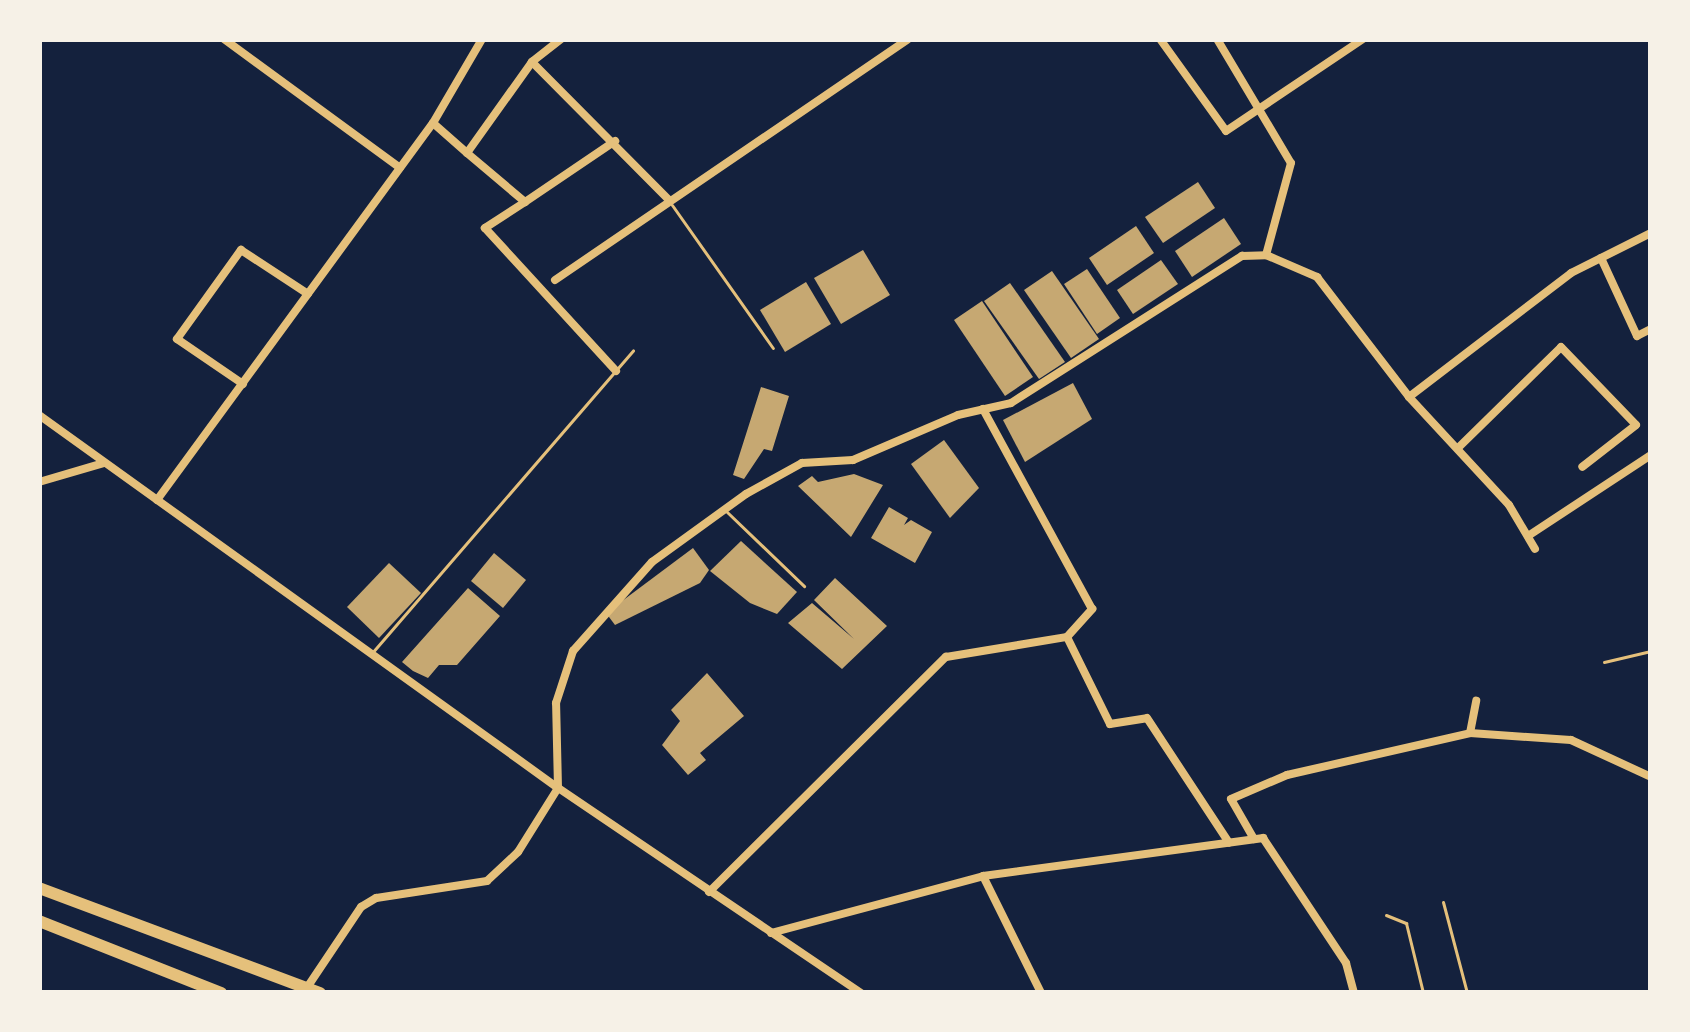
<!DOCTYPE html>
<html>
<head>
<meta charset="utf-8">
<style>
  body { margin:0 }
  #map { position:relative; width:1690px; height:1032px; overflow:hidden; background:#14213d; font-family:"Times New Roman",serif }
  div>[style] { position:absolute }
  .building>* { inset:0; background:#c6a872 }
  .service>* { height:3px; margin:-1.5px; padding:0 1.5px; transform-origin:1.5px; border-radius:1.5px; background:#e5c07b }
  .minor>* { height:8px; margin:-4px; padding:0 4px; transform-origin:4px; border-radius:4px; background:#e5c07b }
  .trunk>* { height:12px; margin:-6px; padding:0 6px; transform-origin:6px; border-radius:6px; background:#e5c07b }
  span { translate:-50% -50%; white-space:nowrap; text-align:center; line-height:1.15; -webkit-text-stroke:12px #f6f1e7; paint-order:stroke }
  .frame { position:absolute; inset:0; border:42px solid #f6f1e7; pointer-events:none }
</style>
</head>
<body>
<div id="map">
  <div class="building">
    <i style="clip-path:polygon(1198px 182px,1215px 208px,1163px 243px,1145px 217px)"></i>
    <i style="clip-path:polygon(1224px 218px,1241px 244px,1192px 277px,1175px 251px)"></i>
    <i style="clip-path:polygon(1136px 226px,1154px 253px,1107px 285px,1089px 258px)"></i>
    <i style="clip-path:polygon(863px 250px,890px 295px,841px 324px,814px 278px)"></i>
    <i style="clip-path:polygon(1161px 260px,1178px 284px,1133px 314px,1117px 290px)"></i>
    <i style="clip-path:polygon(1087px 269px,1120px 318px,1097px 334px,1064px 284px)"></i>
    <i style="clip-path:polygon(1052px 271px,1099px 339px,1071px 358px,1024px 290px)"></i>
    <i style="clip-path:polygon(806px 282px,831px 324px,785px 352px,760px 310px)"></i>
    <i style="clip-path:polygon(1010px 283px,1065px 362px,1039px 379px,984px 301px)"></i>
    <i style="clip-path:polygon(982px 301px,1033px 377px,1005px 396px,954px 320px)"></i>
    <i style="clip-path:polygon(1073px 383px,1092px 419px,1025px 462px,1003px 420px)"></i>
    <i style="clip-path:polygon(761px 387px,789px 396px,772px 451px,764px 449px,744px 479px,733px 475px)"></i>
    <i style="clip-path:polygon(944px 440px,979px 488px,950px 518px,911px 464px)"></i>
    <i style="clip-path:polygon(854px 474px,883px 485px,851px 537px,798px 486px,812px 476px,818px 482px)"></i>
    <i style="clip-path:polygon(889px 507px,908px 518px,904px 525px,911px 520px,932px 532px,915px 563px,871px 538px)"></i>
    <i style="clip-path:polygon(741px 541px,797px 592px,777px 614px,750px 603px,710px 571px)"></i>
    <i style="clip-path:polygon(693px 548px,709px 570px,700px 583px,615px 625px,606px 613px)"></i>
    <i style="clip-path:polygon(494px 553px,526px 580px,503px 608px,471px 581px)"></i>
    <i style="clip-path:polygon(389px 563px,421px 593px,379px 638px,347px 607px)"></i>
    <i style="clip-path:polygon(835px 578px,887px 626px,842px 669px,788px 623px,812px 603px,854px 639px,814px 600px)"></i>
    <i style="clip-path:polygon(468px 588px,500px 616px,457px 665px,439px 665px,428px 678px,413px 671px,402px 662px)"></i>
    <i style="clip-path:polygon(707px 673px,744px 716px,700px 753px,706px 760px,688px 775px,662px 745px,680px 721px,671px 710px)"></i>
  </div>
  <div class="service">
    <i style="left:672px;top:205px;width:175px;rotate:54.8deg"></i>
    <i style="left:727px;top:512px;width:107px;rotate:43.9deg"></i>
    <i style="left:371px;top:654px;width:401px;rotate:-49.2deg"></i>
    <i style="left:1604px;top:662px;width:48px;rotate:-13.2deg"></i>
    <i style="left:1443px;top:902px;width:94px;rotate:75.2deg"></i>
    <i style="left:1386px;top:915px;width:22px;rotate:22deg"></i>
    <i style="left:1406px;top:923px;width:72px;rotate:76.3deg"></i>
  </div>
  <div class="minor">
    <i style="left:224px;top:39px;width:218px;rotate:36.2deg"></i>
    <i style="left:561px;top:39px;width:37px;rotate:142deg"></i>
    <i style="left:532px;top:62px;width:193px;rotate:45.2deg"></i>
    <i style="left:1160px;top:39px;width:113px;rotate:54.3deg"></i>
    <i style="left:1226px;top:131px;width:165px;rotate:-33.9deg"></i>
    <i style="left:1217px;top:39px;width:144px;rotate:59.2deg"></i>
    <i style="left:1291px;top:163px;width:95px;rotate:105.2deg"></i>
    <i style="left:433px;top:123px;width:45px;rotate:41.4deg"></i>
    <i style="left:467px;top:153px;width:112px;rotate:-54.5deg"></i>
    <i style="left:467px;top:153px;width:76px;rotate:40.2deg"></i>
    <i style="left:525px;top:202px;width:109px;rotate:-34.1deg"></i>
    <i style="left:525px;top:202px;width:48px;rotate:147deg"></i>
    <i style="left:485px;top:228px;width:194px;rotate:47.5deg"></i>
    <i style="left:1601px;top:258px;width:86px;rotate:65.2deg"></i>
    <i style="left:1637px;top:336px;width:16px;rotate:-27deg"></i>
    <i style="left:555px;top:280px;width:427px;rotate:-34.3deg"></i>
    <i style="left:243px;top:384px;width:80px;rotate:-145.7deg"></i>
    <i style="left:177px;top:339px;width:110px;rotate:-54.3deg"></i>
    <i style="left:241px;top:250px;width:80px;rotate:33.3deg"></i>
    <i style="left:1409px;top:397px;width:204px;rotate:-37.4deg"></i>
    <i style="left:1571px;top:273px;width:89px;rotate:-26.6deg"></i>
    <i style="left:39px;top:415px;width:639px;rotate:35.7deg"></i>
    <i style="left:558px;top:788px;width:75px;rotate:122deg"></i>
    <i style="left:518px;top:852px;width:42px;rotate:136.9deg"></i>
    <i style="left:487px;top:881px;width:112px;rotate:171.3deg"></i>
    <i style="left:376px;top:898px;width:17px;rotate:149deg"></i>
    <i style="left:361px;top:907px;width:102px;rotate:123.8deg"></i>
    <i style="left:1458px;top:448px;width:144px;rotate:-44.4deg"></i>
    <i style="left:1561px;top:347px;width:108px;rotate:46.1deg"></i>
    <i style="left:1636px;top:425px;width:68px;rotate:142.1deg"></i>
    <i style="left:39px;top:482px;width:68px;rotate:-16.3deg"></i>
    <i style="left:157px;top:500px;width:467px;rotate:-53.8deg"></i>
    <i style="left:433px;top:123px;width:97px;rotate:-59.7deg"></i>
    <i style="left:1528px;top:536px;width:147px;rotate:-33.4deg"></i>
    <i style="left:1067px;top:637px;width:97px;rotate:63.7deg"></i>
    <i style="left:1110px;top:724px;width:37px;rotate:-9deg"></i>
    <i style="left:1147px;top:718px;width:149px;rotate:56.7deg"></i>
    <i style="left:1470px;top:733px;width:33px;rotate:-79deg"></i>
    <i style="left:1254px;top:839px;width:46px;rotate:-119.9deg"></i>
    <i style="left:1231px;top:799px;width:61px;rotate:-23.2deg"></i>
    <i style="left:1287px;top:775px;width:188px;rotate:-12.9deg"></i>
    <i style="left:1470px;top:733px;width:101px;rotate:4deg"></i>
    <i style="left:1571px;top:740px;width:88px;rotate:24.8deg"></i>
    <i style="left:983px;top:876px;width:131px;rotate:63.6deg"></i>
    <i style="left:709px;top:892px;width:334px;rotate:-44.8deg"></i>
    <i style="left:946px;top:657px;width:123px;rotate:-9.4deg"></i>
    <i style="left:1067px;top:637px;width:38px;rotate:-48deg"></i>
    <i style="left:1092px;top:609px;width:228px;rotate:-118.6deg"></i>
    <i style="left:771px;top:933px;width:220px;rotate:-15deg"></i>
    <i style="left:983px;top:876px;width:283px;rotate:-7.7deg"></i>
    <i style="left:1263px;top:838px;width:150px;rotate:56.4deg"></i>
    <i style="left:1346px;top:963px;width:31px;rotate:75deg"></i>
    <i style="left:861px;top:993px;width:366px;rotate:-145.9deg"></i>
    <i style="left:558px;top:788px;width:85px;rotate:-91.3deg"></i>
    <i style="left:556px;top:703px;width:55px;rotate:-71.9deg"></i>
    <i style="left:573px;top:651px;width:119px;rotate:-48.4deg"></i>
    <i style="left:652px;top:562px;width:116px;rotate:-35.9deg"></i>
    <i style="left:746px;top:494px;width:64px;rotate:-29deg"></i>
    <i style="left:802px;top:463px;width:51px;rotate:-3.4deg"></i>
    <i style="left:853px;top:460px;width:114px;rotate:-23.2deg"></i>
    <i style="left:958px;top:415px;width:54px;rotate:-12.8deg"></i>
    <i style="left:1011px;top:403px;width:274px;rotate:-32.5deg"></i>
    <i style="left:1242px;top:256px;width:24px;rotate:-2deg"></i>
    <i style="left:1266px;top:255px;width:56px;rotate:23.3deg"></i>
    <i style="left:1317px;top:277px;width:151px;rotate:52.5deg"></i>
    <i style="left:1409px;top:397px;width:147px;rotate:47.2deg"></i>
    <i style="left:1509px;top:505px;width:51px;rotate:59.4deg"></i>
  </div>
  <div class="trunk">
    <i style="left:39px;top:888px;width:300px;rotate:20.5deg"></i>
    <i style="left:39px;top:921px;width:196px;rotate:21.6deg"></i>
  </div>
  <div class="frame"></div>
</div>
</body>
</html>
